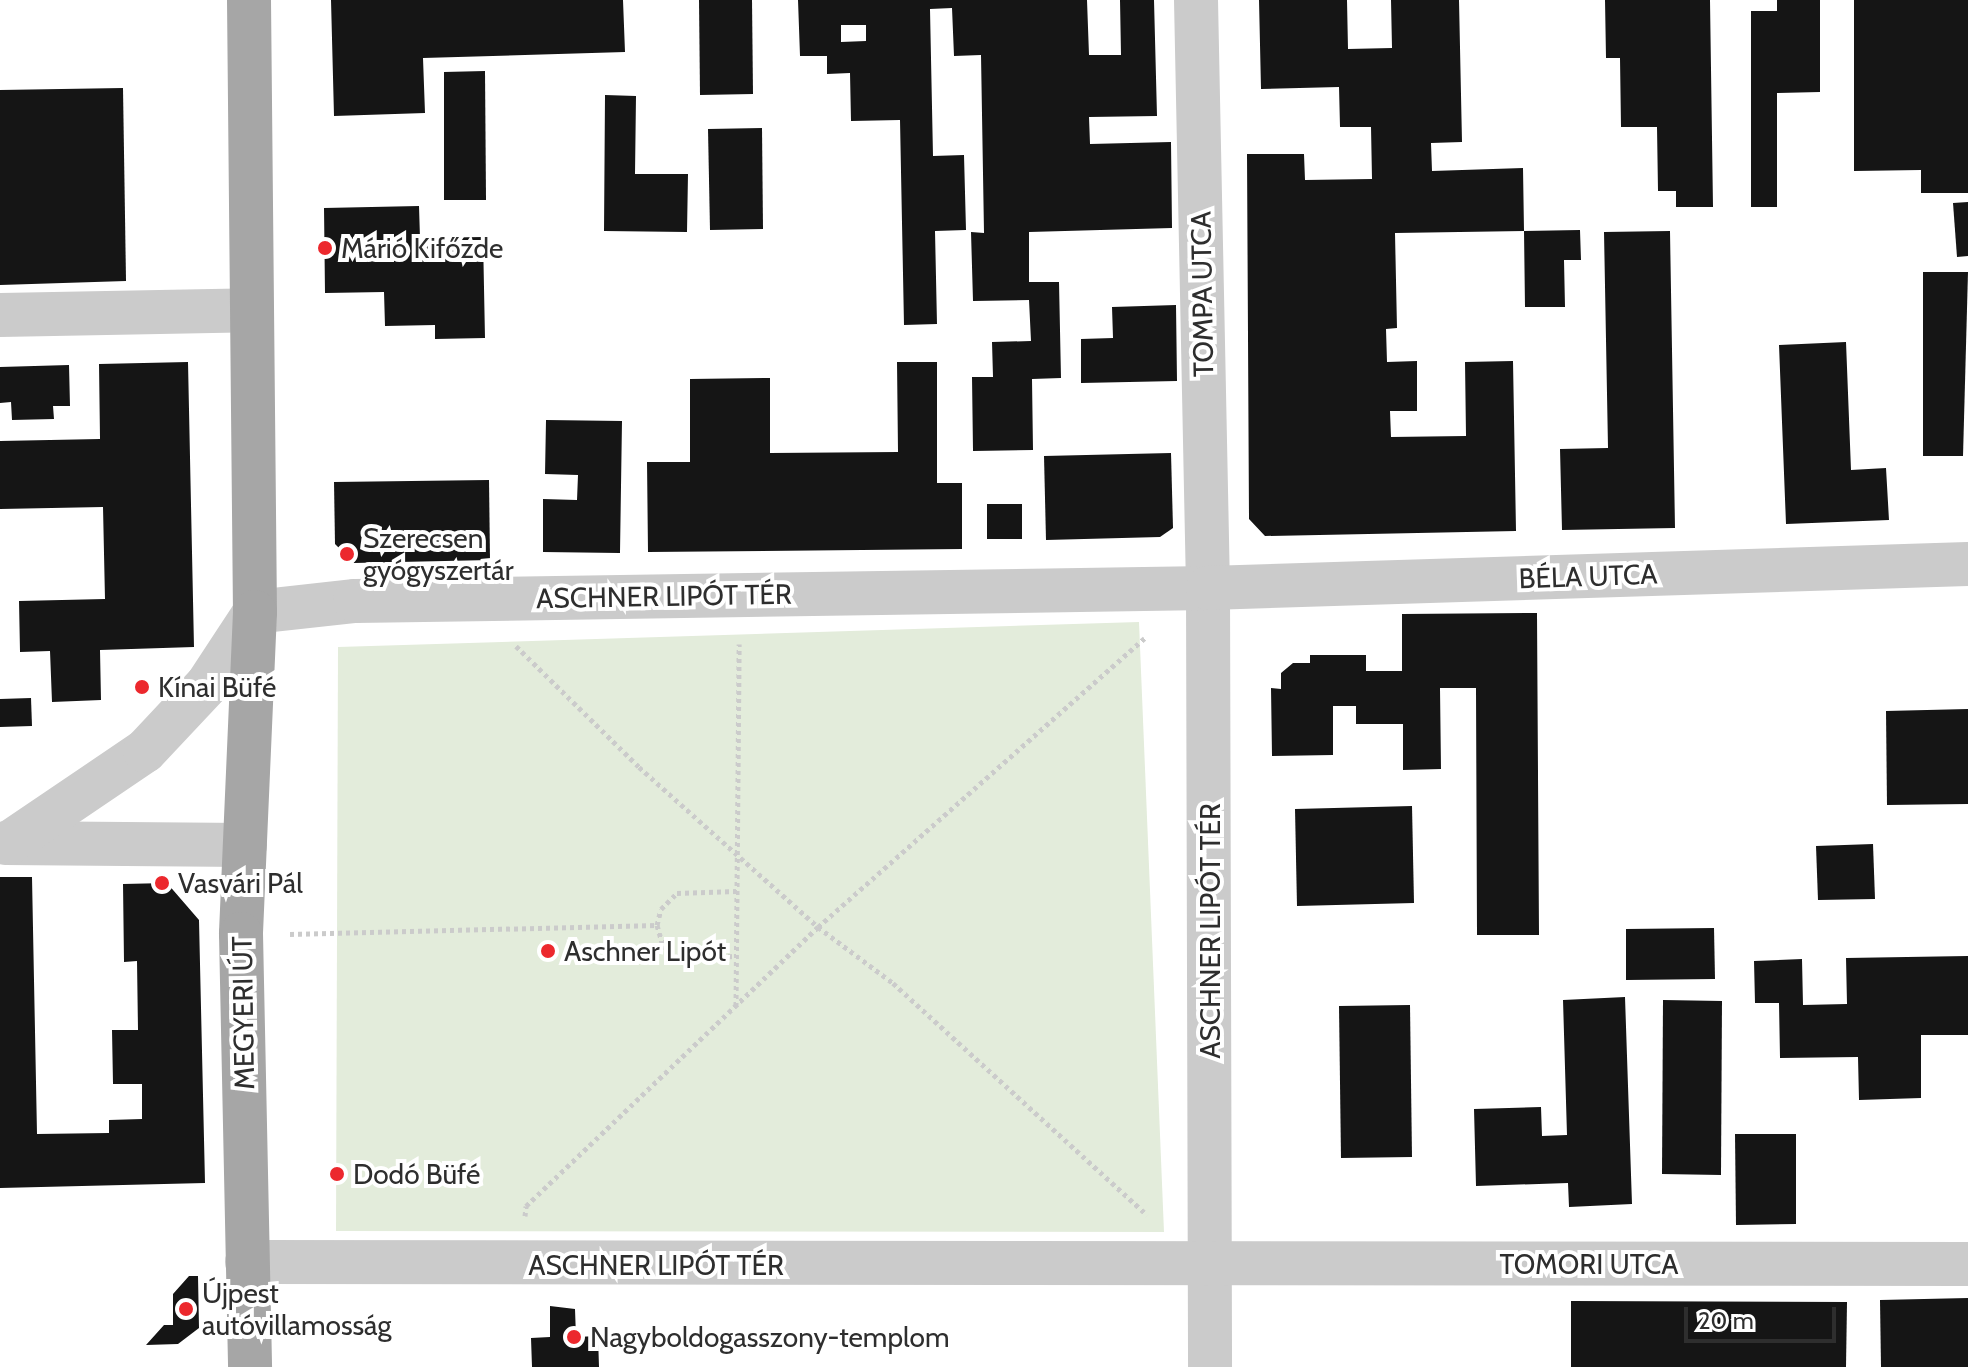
<!DOCTYPE html>
<html>
<head>
<meta charset="utf-8">
<style>
  body { margin:0 }
  #map { position:relative; width:1968px; height:1367px; overflow:hidden; background:#fff; font-family:Cabin,sans-serif }
  div>[style] { position:absolute }
  .green>* { inset:0; background:#e3ecdb }
  .building>* { inset:0; background:#151515 }
  .path>* { height:5px; margin-top:-2.5px; transform-origin:0; background:repeating-linear-gradient(90deg,#cbcbcb 0 4px,transparent 0 8px) }
  .minor>* { height:44px; margin:-22px; padding:0 22px; transform-origin:22px; border-radius:22px; background:#cbcbcb }
  .major>* { height:44px; margin:-22px; padding:0 22px; transform-origin:22px; border-radius:22px; background:#a6a6a6 }
  .dots>* { width:22px; height:22px; translate:-50% -50%; box-sizing:border-box; border:4px solid #fff; border-radius:50% }
  span { translate:-50% -50%; white-space:nowrap; text-align:center; line-height:1.15; -webkit-text-stroke:8px #fff; paint-order:stroke }
  .poi-label { font-size:28px; color:#2e2e2e }
  .left { translate:0 -50%; text-align:left }
  .street-label { font-size:28px; color:#2e2e2e }
  .scale { position:absolute; left:1684px; top:1307px; width:152px; height:36px; box-sizing:border-box; border:4px solid #2e2e2e; border-top:0; padding-left:10px; font-size:24px; line-height:28px; white-space:nowrap; color:#2e2e2e; -webkit-text-stroke:6px #fff; paint-order:stroke }
</style>
</head>
<body>
<div id="map">
  <div class="green">
    <i style="clip-path:polygon(1139px 622px,1164px 1232px,336px 1231px,338px 647px)"></i>
  </div>
  <div class="building">
    <i style="clip-path:polygon(331px 0,623px 0,625px 52px,423px 58px,425px 113px,334px 116px)"></i>
    <i style="clip-path:polygon(699px 0,752px 0,753px 94px,700px 95px)"></i>
    <i style="clip-path:polygon(evenodd,798px 0,1087px 0,1089px 55px,1121px 55px,1120px 0,1154px 0,1157px 116px,1089px 117px,1090px 144px,1171px 142px,1172px 228px,1029px 232px,1029px 282px,1059px 282px,1061px 378px,1032px 379px,1033px 450px,973px 451px,972px 377px,993px 377px,992px 342px,1031px 341px,1029px 300px,973px 301px,971px 232px,984px 233px,981px 55px,954px 56px,952px 8px,930px 9px,933px 156px,964px 155px,966px 230px,935px 231px,937px 324px,904px 325px,900px 120px,851px 121px,850px 73px,827px 74px,827px 56px,800px 56px,798px 0,841px 25px,866px 25px,866px 41px,841px 42px,841px 25px)"></i>
    <i style="clip-path:polygon(1259px 0,1347px 0,1348px 49px,1392px 48px,1391px 0,1459px 0,1462px 142px,1431px 143px,1432px 171px,1523px 168px,1524px 231px,1395px 233px,1397px 328px,1386px 329px,1387px 362px,1417px 361px,1417px 411px,1390px 411px,1391px 437px,1466px 436px,1465px 362px,1513px 361px,1516px 531px,1265px 536px,1249px 519px,1247px 154px,1304px 154px,1305px 180px,1372px 179px,1371px 127px,1340px 127px,1339px 87px,1261px 89px)"></i>
    <i style="clip-path:polygon(1605px 0,1710px 0,1713px 207px,1676px 207px,1676px 191px,1658px 191px,1657px 127px,1621px 127px,1620px 58px,1606px 58px)"></i>
    <i style="clip-path:polygon(1777px 0,1820px 0,1820px 92px,1777px 93px,1777px 207px,1751px 207px,1751px 11px,1777px 11px)"></i>
    <i style="clip-path:polygon(1854px 0,1968px 0,1968px 193px,1921px 193px,1921px 170px,1854px 171px)"></i>
    <i style="clip-path:polygon(485px 71px,486px 200px,444px 200px,444px 72px)"></i>
    <i style="clip-path:polygon(123px 88px,126px 281px,0 285px,0 90px)"></i>
    <i style="clip-path:polygon(605px 95px,636px 96px,635px 174px,688px 174px,687px 232px,604px 231px)"></i>
    <i style="clip-path:polygon(762px 128px,763px 229px,710px 230px,708px 129px)"></i>
    <i style="clip-path:polygon(1968px 202px,1968px 256px,1957px 257px,1953px 203px)"></i>
    <i style="clip-path:polygon(419px 206px,420px 238px,483px 237px,485px 338px,435px 339px,435px 325px,385px 326px,384px 292px,325px 293px,324px 208px)"></i>
    <i style="clip-path:polygon(1580px 230px,1581px 260px,1564px 260px,1565px 307px,1525px 307px,1524px 231px)"></i>
    <i style="clip-path:polygon(1670px 231px,1675px 528px,1562px 530px,1560px 449px,1608px 448px,1604px 232px)"></i>
    <i style="clip-path:polygon(1923px 272px,1968px 272px,1963px 456px,1923px 456px)"></i>
    <i style="clip-path:polygon(1176px 305px,1177px 381px,1081px 383px,1081px 339px,1113px 338px,1112px 307px)"></i>
    <i style="clip-path:polygon(1846px 342px,1851px 470px,1886px 468px,1889px 520px,1786px 524px,1779px 345px)"></i>
    <i style="clip-path:polygon(188px 362px,194px 647px,100px 650px,101px 700px,52px 702px,50px 651px,20px 652px,19px 601px,105px 599px,103px 507px,0 509px,0 441px,100px 439px,99px 364px)"></i>
    <i style="clip-path:polygon(897px 362px,937px 362px,937px 483px,962px 483px,962px 549px,648px 552px,647px 462px,690px 462px,690px 379px,770px 378px,770px 453px,898px 452px)"></i>
    <i style="clip-path:polygon(69px 365px,70px 406px,53px 406px,54px 419px,12px 420px,11px 402px,0 403px,0 367px)"></i>
    <i style="clip-path:polygon(546px 420px,622px 421px,620px 553px,543px 552px,543px 499px,577px 500px,578px 475px,545px 474px)"></i>
    <i style="clip-path:polygon(1171px 453px,1173px 528px,1160px 537px,1046px 540px,1044px 456px)"></i>
    <i style="clip-path:polygon(489px 480px,490px 560px,354px 563px,335px 544px,334px 482px)"></i>
    <i style="clip-path:polygon(987px 504px,1022px 504px,1022px 539px,987px 539px)"></i>
    <i style="clip-path:polygon(1537px 613px,1539px 935px,1477px 935px,1476px 688px,1440px 688px,1441px 769px,1403px 770px,1403px 724px,1356px 724px,1356px 706px,1333px 706px,1333px 755px,1272px 756px,1271px 688px,1281px 689px,1281px 673px,1293px 663px,1310px 663px,1310px 655px,1366px 655px,1366px 671px,1402px 671px,1402px 614px)"></i>
    <i style="clip-path:polygon(31px 698px,32px 726px,0 727px,0 699px)"></i>
    <i style="clip-path:polygon(1968px 709px,1968px 804px,1887px 805px,1886px 711px)"></i>
    <i style="clip-path:polygon(1412px 806px,1414px 903px,1297px 906px,1295px 809px)"></i>
    <i style="clip-path:polygon(1873px 844px,1875px 899px,1818px 900px,1816px 846px)"></i>
    <i style="clip-path:polygon(0 877px,32px 877px,37px 1134px,109px 1133px,109px 1120px,142px 1119px,142px 1084px,113px 1084px,112px 1030px,138px 1030px,137px 961px,124px 962px,123px 884px,167px 883px,199px 920px,205px 1183px,0 1188px)"></i>
    <i style="clip-path:polygon(1714px 928px,1715px 979px,1626px 980px,1626px 929px)"></i>
    <i style="clip-path:polygon(1968px 956px,1968px 1035px,1921px 1035px,1921px 1098px,1859px 1100px,1858px 1057px,1780px 1058px,1779px 1003px,1755px 1003px,1754px 961px,1802px 959px,1803px 1005px,1847px 1004px,1846px 958px)"></i>
    <i style="clip-path:polygon(1625px 997px,1632px 1204px,1569px 1207px,1568px 1183px,1476px 1186px,1474px 1109px,1541px 1107px,1542px 1136px,1567px 1135px,1563px 1000px)"></i>
    <i style="clip-path:polygon(1663px 1000px,1722px 1001px,1721px 1175px,1662px 1174px)"></i>
    <i style="clip-path:polygon(1410px 1005px,1412px 1157px,1341px 1158px,1339px 1006px)"></i>
    <i style="clip-path:polygon(1735px 1134px,1796px 1134px,1796px 1224px,1736px 1225px)"></i>
    <i style="clip-path:polygon(189px 1276px,198px 1276px,199px 1328px,178px 1344px,146px 1345px,164px 1325px,173px 1325px,173px 1294px)"></i>
    <i style="clip-path:polygon(1968px 1298px,1968px 1367px,1881px 1367px,1880px 1300px)"></i>
    <i style="clip-path:polygon(1571px 1301px,1847px 1302px,1846px 1367px,1571px 1367px)"></i>
    <i style="clip-path:polygon(550px 1306px,575px 1309px,576px 1337px,598px 1336px,599px 1367px,532px 1367px,531px 1338px,550px 1337px)"></i>
  </div>
  <div class="path">
    <i style="left:516px;top:646px;width:173px;rotate:44.5deg"></i>
    <i style="left:639px;top:767px;width:240px;rotate:41.8deg"></i>
    <i style="left:818px;top:927px;width:94px;rotate:36.7deg"></i>
    <i style="left:893px;top:983px;width:344px;rotate:42.4deg"></i>
    <i style="left:657px;top:925px;width:16px;rotate:-76deg"></i>
    <i style="left:661px;top:909px;width:23px;rotate:-45deg"></i>
    <i style="left:677px;top:893px;width:59px;rotate:-1.9deg"></i>
    <i style="left:290px;top:934px;width:367px;rotate:-1.4deg"></i>
    <i style="left:657px;top:925px;width:22px;rotate:74deg"></i>
    <i style="left:663px;top:946px;width:21px;rotate:35deg"></i>
    <i style="left:680px;top:958px;width:56px;rotate:-2deg"></i>
    <i style="left:736px;top:1006px;width:362px;rotate:-89.5deg"></i>
    <i style="left:525px;top:1216px;width:10px;rotate:-84deg"></i>
    <i style="left:526px;top:1206px;width:404px;rotate:-43.7deg"></i>
    <i style="left:818px;top:927px;width:436px;rotate:-41.5deg"></i>
  </div>
  <div class="minor">
    <i style="left:1196px;top:0;width:588px;rotate:88.83deg"></i>
    <i style="left:1208px;top:588px;width:779px;rotate:89.85deg"></i>
    <i style="left:0;top:315px;width:252px;rotate:-1.1deg"></i>
    <i style="left:6px;top:843px;width:239px;rotate:0.5deg"></i>
    <i style="left:9px;top:843px;width:164px;rotate:-34.1deg"></i>
    <i style="left:145px;top:751px;width:91px;rotate:-46.8deg"></i>
    <i style="left:207px;top:685px;width:87px;rotate:-56.7deg"></i>
    <i style="left:255px;top:612px;width:101px;rotate:-6.3deg"></i>
    <i style="left:355px;top:601px;width:853px;rotate:-0.87deg"></i>
    <i style="left:1208px;top:588px;width:760px;rotate:-1.81deg"></i>
    <i style="left:247px;top:1262px;width:1721px;rotate:0.07deg"></i>
  </div>
  <div class="major">
    <i style="left:249px;top:0;width:612px;rotate:89.44deg"></i>
    <i style="left:255px;top:612px;width:322px;rotate:92.5deg"></i>
    <i style="left:241px;top:934px;width:433px;rotate:88.8deg"></i>
  </div>
  <div class="dots">
    <i style="left:325px;top:248px;background:#ec282d"></i>
    <i style="left:347px;top:554px;background:#ec282d"></i>
    <i style="left:142px;top:687px;background:#ec282d"></i>
    <i style="left:162px;top:883px;background:#ec282d"></i>
    <i style="left:548px;top:951px;background:#ec282d"></i>
    <i style="left:337px;top:1174px;background:#ec282d"></i>
    <i style="left:186px;top:1309px;background:#ec282d"></i>
    <i style="left:574px;top:1337px;background:#ec282d"></i>
  </div>
  <div class="poi-label">
    <span class="left" style="left:341px;top:248px">Márió Kifőzde</span>
    <span class="left" style="left:363px;top:554px">Szerecsen<br>gyógyszertár</span>
    <span class="left" style="left:158px;top:687px">Kínai Büfé</span>
    <span class="left" style="left:178px;top:883px">Vasvári Pál</span>
    <span class="left" style="left:564px;top:951px">Aschner Lipót</span>
    <span class="left" style="left:353px;top:1174px">Dodó Büfé</span>
    <span class="left" style="left:202px;top:1309px">Újpest<br>autóvillamosság</span>
    <span class="left" style="left:590px;top:1337px">Nagyboldogasszony-templom</span>
  </div>
  <div class="street-label">
    <span style="left:1202px;top:294px;rotate:-91deg">TOMPA UTCA</span>
    <span style="left:1588px;top:576px;rotate:-2deg">BÉLA UTCA</span>
    <span style="left:664px;top:596px;rotate:-1deg">ASCHNER LIPÓT TÉR</span>
    <span style="left:1210px;top:931px;rotate:-90deg">ASCHNER LIPÓT TÉR</span>
    <span style="left:243px;top:1013px;rotate:-91deg">MEGYERI ÚT</span>
    <span style="left:1589px;top:1264px">TOMORI UTCA</span>
    <span style="left:656px;top:1265px">ASCHNER LIPÓT TÉR</span>
  </div>
  <div class="scale">20 m</div>
</div>
</body>
</html>
